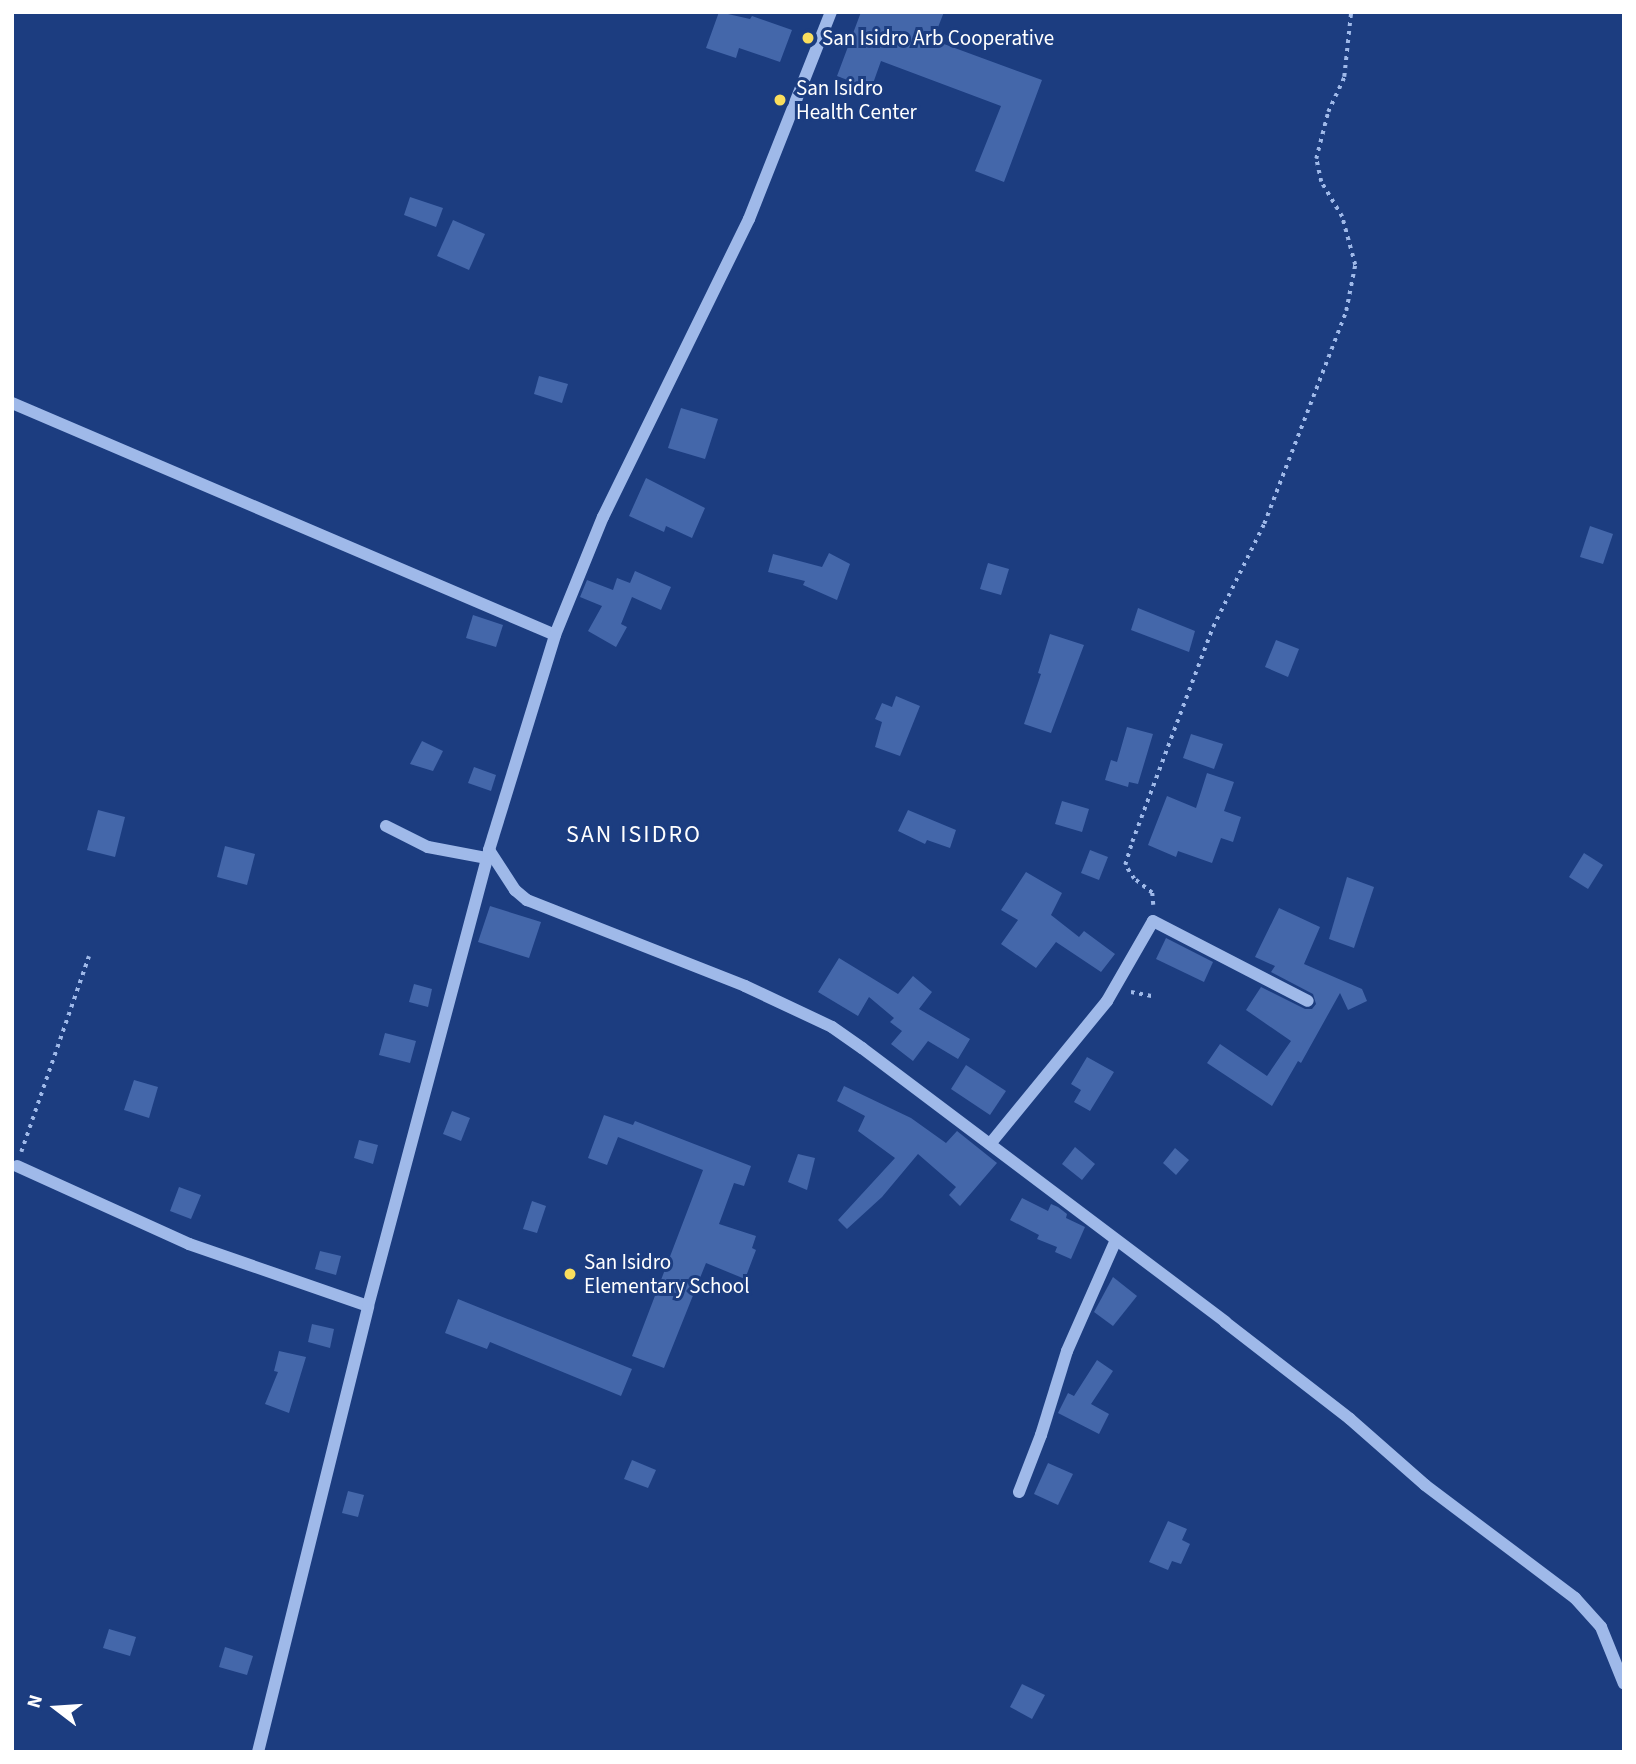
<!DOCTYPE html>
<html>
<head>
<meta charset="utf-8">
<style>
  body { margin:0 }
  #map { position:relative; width:1636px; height:1764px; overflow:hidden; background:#1c3d80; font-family:"Source Sans 3",sans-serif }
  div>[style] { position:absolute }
  .building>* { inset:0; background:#4467aa }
  .path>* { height:3.5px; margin-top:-1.75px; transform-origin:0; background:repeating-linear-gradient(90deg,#9fb9e9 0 3.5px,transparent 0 8.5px) }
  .minor>* { height:12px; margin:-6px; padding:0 6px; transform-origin:6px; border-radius:6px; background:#9fb9e9 }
  .dots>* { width:19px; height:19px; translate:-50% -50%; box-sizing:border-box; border:4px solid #1c3d80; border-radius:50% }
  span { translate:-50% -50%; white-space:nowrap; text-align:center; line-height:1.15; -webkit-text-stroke:6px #1c3d80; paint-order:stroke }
  .poi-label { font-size:21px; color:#fff }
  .left { translate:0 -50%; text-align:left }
  .quarter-label { font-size:24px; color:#fff; letter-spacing:2px }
  .frame { position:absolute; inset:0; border:14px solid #fff; pointer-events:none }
  .north { position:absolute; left:21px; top:1673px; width:70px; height:70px; -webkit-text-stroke:5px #1c3d80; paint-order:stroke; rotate:287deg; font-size:19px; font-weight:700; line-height:28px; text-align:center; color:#fff }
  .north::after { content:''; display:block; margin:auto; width:24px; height:32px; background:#fff; clip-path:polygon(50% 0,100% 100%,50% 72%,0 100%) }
</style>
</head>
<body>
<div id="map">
  <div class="building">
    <i style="clip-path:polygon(719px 12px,750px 19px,752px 16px,792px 30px,780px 62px,739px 48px,736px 58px,706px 48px)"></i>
    <i style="clip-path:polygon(861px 12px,944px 12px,933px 40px,1042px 80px,1004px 182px,975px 171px,1001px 106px,881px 61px,871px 89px,837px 76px)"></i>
    <i style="clip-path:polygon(410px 197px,443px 208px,436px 227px,404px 215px)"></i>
    <i style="clip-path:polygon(453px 220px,485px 234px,469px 270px,437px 256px)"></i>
    <i style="clip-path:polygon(539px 376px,568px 384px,562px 403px,534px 394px)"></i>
    <i style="clip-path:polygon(681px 408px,718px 419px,705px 459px,668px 448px)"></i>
    <i style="clip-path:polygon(646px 478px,705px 508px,692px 538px,666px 526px,664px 532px,629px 516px)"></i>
    <i style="clip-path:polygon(1590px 526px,1613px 534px,1603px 564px,1580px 557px)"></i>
    <i style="clip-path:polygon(829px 553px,850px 564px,837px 600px,803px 585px,805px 581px,768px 572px,773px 554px,822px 567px)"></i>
    <i style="clip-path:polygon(988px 563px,1009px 569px,1001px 595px,980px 589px)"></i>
    <i style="clip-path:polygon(635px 571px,671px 587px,661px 610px,632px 597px,621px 624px,627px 627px,616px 647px,588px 631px,602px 606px,580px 597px,587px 580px,613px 590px,617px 578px,630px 583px)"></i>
    <i style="clip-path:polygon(1138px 608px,1195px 631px,1189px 652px,1131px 630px)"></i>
    <i style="clip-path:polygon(473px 615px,503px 625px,496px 647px,466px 638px)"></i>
    <i style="clip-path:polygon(1050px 634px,1084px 645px,1051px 733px,1024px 724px,1041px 674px,1038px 673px)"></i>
    <i style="clip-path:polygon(1276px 640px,1299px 649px,1288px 677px,1265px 667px)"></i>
    <i style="clip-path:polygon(896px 696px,920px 706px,900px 756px,875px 747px,882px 722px,875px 719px,882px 703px,892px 707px)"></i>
    <i style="clip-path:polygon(1127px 727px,1153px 734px,1138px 784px,1129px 782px,1128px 787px,1105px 780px,1111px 760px,1117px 762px)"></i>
    <i style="clip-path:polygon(1191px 734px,1223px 744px,1214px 769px,1183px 758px)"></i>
    <i style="clip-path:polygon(422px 741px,443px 751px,433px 771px,410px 764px)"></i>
    <i style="clip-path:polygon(474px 767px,496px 775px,491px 791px,468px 783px)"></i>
    <i style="clip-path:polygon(1207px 773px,1234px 782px,1224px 811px,1241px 817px,1233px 842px,1221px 838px,1212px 863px,1178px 851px,1176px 857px,1148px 845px,1167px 796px,1196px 808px)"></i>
    <i style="clip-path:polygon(1062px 801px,1089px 809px,1082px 832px,1055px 824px)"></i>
    <i style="clip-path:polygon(98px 810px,125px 817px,115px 857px,87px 850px)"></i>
    <i style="clip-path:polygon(908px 810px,956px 830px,950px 848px,927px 840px,925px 844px,898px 831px)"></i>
    <i style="clip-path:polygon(225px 846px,255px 854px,247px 885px,217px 877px)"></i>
    <i style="clip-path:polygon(1090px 850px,1108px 857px,1099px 880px,1081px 873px)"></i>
    <i style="clip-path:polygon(1584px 853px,1603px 865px,1588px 889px,1569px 877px)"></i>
    <i style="clip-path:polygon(1026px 872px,1062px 893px,1051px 915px,1079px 937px,1084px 931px,1115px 954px,1101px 972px,1056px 942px,1036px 968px,1001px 944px,1018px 920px,1001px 910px)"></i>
    <i style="clip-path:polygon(1347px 877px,1374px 887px,1354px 948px,1329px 939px)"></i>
    <i style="clip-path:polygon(490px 906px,541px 922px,529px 958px,478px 942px)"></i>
    <i style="clip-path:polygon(1279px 908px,1320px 927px,1304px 964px,1362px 989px,1367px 1001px,1348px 1010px,1340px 993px,1301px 1063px,1298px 1061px,1272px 1106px,1207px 1063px,1220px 1044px,1267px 1076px,1284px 1051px,1291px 1041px,1246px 1010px,1261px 987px,1305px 1009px,1312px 1009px,1316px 1004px,1313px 994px,1271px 972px,1275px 966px,1255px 957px)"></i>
    <i style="clip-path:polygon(1166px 938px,1213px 962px,1204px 982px,1156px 959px)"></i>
    <i style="clip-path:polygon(839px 958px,898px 994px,913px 976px,932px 992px,919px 1009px,970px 1039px,958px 1059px,928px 1041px,913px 1061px,891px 1044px,902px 1031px,890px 1022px,894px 1018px,869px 997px,858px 1016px,818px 992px)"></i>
    <i style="clip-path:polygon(414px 984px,432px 989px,428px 1007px,409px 1002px)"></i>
    <i style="clip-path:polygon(385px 1033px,416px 1041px,410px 1063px,379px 1055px)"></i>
    <i style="clip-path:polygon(1087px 1057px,1114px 1072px,1090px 1111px,1074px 1102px,1081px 1090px,1071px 1084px)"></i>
    <i style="clip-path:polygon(966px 1065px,1006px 1091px,990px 1115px,951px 1089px)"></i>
    <i style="clip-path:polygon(134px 1080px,158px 1087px,149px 1118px,124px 1110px)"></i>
    <i style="clip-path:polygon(844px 1086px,911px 1118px,946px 1143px,957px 1131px,997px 1163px,960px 1206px,949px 1195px,956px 1187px,918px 1154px,882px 1197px,847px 1229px,838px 1220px,895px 1158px,858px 1131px,865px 1116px,837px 1101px)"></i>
    <i style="clip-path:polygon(452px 1111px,470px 1118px,461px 1141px,443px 1134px)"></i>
    <i style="clip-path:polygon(604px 1115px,633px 1125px,635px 1121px,751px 1166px,744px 1186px,734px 1183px,719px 1224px,756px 1236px,752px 1248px,756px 1250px,745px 1279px,706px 1263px,664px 1368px,632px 1356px,703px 1170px,618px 1137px,607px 1165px,588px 1158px)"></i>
    <i style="clip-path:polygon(359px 1140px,378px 1145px,373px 1164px,354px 1158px)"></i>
    <i style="clip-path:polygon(1075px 1147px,1095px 1164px,1082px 1180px,1062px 1164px)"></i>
    <i style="clip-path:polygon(1175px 1148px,1189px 1160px,1176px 1175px,1163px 1163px)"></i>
    <i style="clip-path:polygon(798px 1154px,815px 1158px,807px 1190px,788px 1182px)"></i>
    <i style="clip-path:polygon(179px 1187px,201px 1195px,191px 1219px,170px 1211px)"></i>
    <i style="clip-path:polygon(1022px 1198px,1048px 1211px,1051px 1204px,1058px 1207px,1067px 1214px,1066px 1218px,1085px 1227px,1071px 1259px,1055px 1252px,1057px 1247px,1037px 1239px,1039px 1235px,1010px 1220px)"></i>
    <i style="clip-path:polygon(532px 1201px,546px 1206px,537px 1233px,523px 1229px)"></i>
    <i style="clip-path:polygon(320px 1251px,341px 1256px,336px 1275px,315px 1269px)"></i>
    <i style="clip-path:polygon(1113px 1277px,1137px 1296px,1113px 1326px,1094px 1312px)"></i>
    <i style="clip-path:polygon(458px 1299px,632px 1369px,621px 1396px,490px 1342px,487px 1349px,445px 1333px)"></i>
    <i style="clip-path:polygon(312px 1324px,334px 1329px,330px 1348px,308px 1342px)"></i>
    <i style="clip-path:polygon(279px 1351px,306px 1357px,289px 1413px,265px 1404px,278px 1372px,274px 1371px)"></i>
    <i style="clip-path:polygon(1097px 1360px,1113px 1371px,1091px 1404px,1109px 1414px,1099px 1434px,1058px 1413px,1068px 1393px,1074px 1396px)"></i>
    <i style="clip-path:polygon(632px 1460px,656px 1470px,648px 1488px,624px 1479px)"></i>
    <i style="clip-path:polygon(1048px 1463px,1073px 1474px,1058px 1505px,1034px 1494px)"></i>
    <i style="clip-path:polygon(348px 1491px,364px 1495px,358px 1517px,342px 1513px)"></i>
    <i style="clip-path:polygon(1168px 1521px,1187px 1529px,1182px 1540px,1190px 1544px,1181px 1564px,1172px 1561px,1168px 1570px,1149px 1562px)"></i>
    <i style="clip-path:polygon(109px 1629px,136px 1637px,130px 1656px,103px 1648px)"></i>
    <i style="clip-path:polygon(225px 1647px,253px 1656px,247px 1675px,219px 1667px)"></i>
    <i style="clip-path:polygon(1022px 1684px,1045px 1695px,1032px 1719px,1010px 1707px)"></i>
  </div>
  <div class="path">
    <i style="left:1153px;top:905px;width:12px;rotate:-95deg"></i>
    <i style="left:1152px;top:893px;width:23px;rotate:-142deg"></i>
    <i style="left:1134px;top:879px;width:17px;rotate:-123deg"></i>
    <i style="left:1125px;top:865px;width:24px;rotate:-73deg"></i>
    <i style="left:1132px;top:842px;width:230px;rotate:-69.4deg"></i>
    <i style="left:1213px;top:627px;width:115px;rotate:-63.7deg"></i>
    <i style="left:1264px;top:524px;width:228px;rotate:-68.9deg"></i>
    <i style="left:1346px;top:311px;width:47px;rotate:-78.9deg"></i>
    <i style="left:1355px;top:265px;width:50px;rotate:-105.2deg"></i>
    <i style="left:1342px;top:217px;width:41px;rotate:-121deg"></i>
    <i style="left:1321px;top:182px;width:24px;rotate:-102deg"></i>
    <i style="left:1316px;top:159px;width:49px;rotate:-75.7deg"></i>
    <i style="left:1328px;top:112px;width:38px;rotate:-65deg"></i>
    <i style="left:1344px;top:77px;width:65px;rotate:-83.9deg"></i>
    <i style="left:1131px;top:992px;width:21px;rotate:11deg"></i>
    <i style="left:21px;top:1152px;width:207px;rotate:-70.9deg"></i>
  </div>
  <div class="minor">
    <i style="left:12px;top:403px;width:590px;rotate:23.13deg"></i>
    <i style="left:386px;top:826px;width:47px;rotate:26.6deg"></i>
    <i style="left:428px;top:847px;width:60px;rotate:10.6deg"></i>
    <i style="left:489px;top:850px;width:48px;rotate:57deg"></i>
    <i style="left:515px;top:890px;width:16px;rotate:40deg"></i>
    <i style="left:527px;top:900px;width:234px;rotate:21.5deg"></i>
    <i style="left:745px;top:986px;width:96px;rotate:25.2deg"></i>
    <i style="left:832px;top:1027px;width:37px;rotate:35deg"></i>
    <i style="left:862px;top:1048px;width:455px;rotate:37deg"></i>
    <i style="left:1225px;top:1322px;width:158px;rotate:37.8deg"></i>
    <i style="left:1350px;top:1419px;width:100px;rotate:41.3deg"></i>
    <i style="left:1425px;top:1485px;width:188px;rotate:37deg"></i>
    <i style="left:1575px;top:1598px;width:39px;rotate:48deg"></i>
    <i style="left:1601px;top:1627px;width:61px;rotate:68deg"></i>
    <i style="left:990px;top:1144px;width:185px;rotate:-50.7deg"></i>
    <i style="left:1107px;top:1001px;width:92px;rotate:-60.1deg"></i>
    <i style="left:1153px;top:921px;width:174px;rotate:27.3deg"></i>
    <i style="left:17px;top:1166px;width:189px;rotate:24.4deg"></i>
    <i style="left:189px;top:1244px;width:189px;rotate:19.1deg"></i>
    <i style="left:1019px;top:1492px;width:61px;rotate:-68.9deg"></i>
    <i style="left:1041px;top:1435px;width:88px;rotate:-72.8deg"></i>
    <i style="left:1067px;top:1351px;width:121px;rotate:-66.2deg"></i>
    <i style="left:258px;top:1752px;width:459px;rotate:-76.1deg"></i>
    <i style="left:368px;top:1306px;width:472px;rotate:-75.1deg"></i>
    <i style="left:489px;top:850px;width:225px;rotate:-72.9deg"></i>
    <i style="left:555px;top:635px;width:127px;rotate:-67.9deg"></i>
    <i style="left:603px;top:517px;width:332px;rotate:-63.9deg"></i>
    <i style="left:749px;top:219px;width:223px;rotate:-68.4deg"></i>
  </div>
  <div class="dots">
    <i style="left:808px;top:38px;background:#fade5d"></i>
    <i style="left:780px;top:100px;background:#fade5d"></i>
    <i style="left:570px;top:1274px;background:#fade5d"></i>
  </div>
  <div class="poi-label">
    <span class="left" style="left:822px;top:38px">San Isidro Arb Cooperative</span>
    <span class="left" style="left:796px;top:100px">San Isidro<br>Health Center</span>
    <span class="left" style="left:584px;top:1274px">San Isidro<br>Elementary School</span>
  </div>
  <div class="quarter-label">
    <span style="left:634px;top:835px">SAN ISIDRO</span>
  </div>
  <div class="frame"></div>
  <div class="north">N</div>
</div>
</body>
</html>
